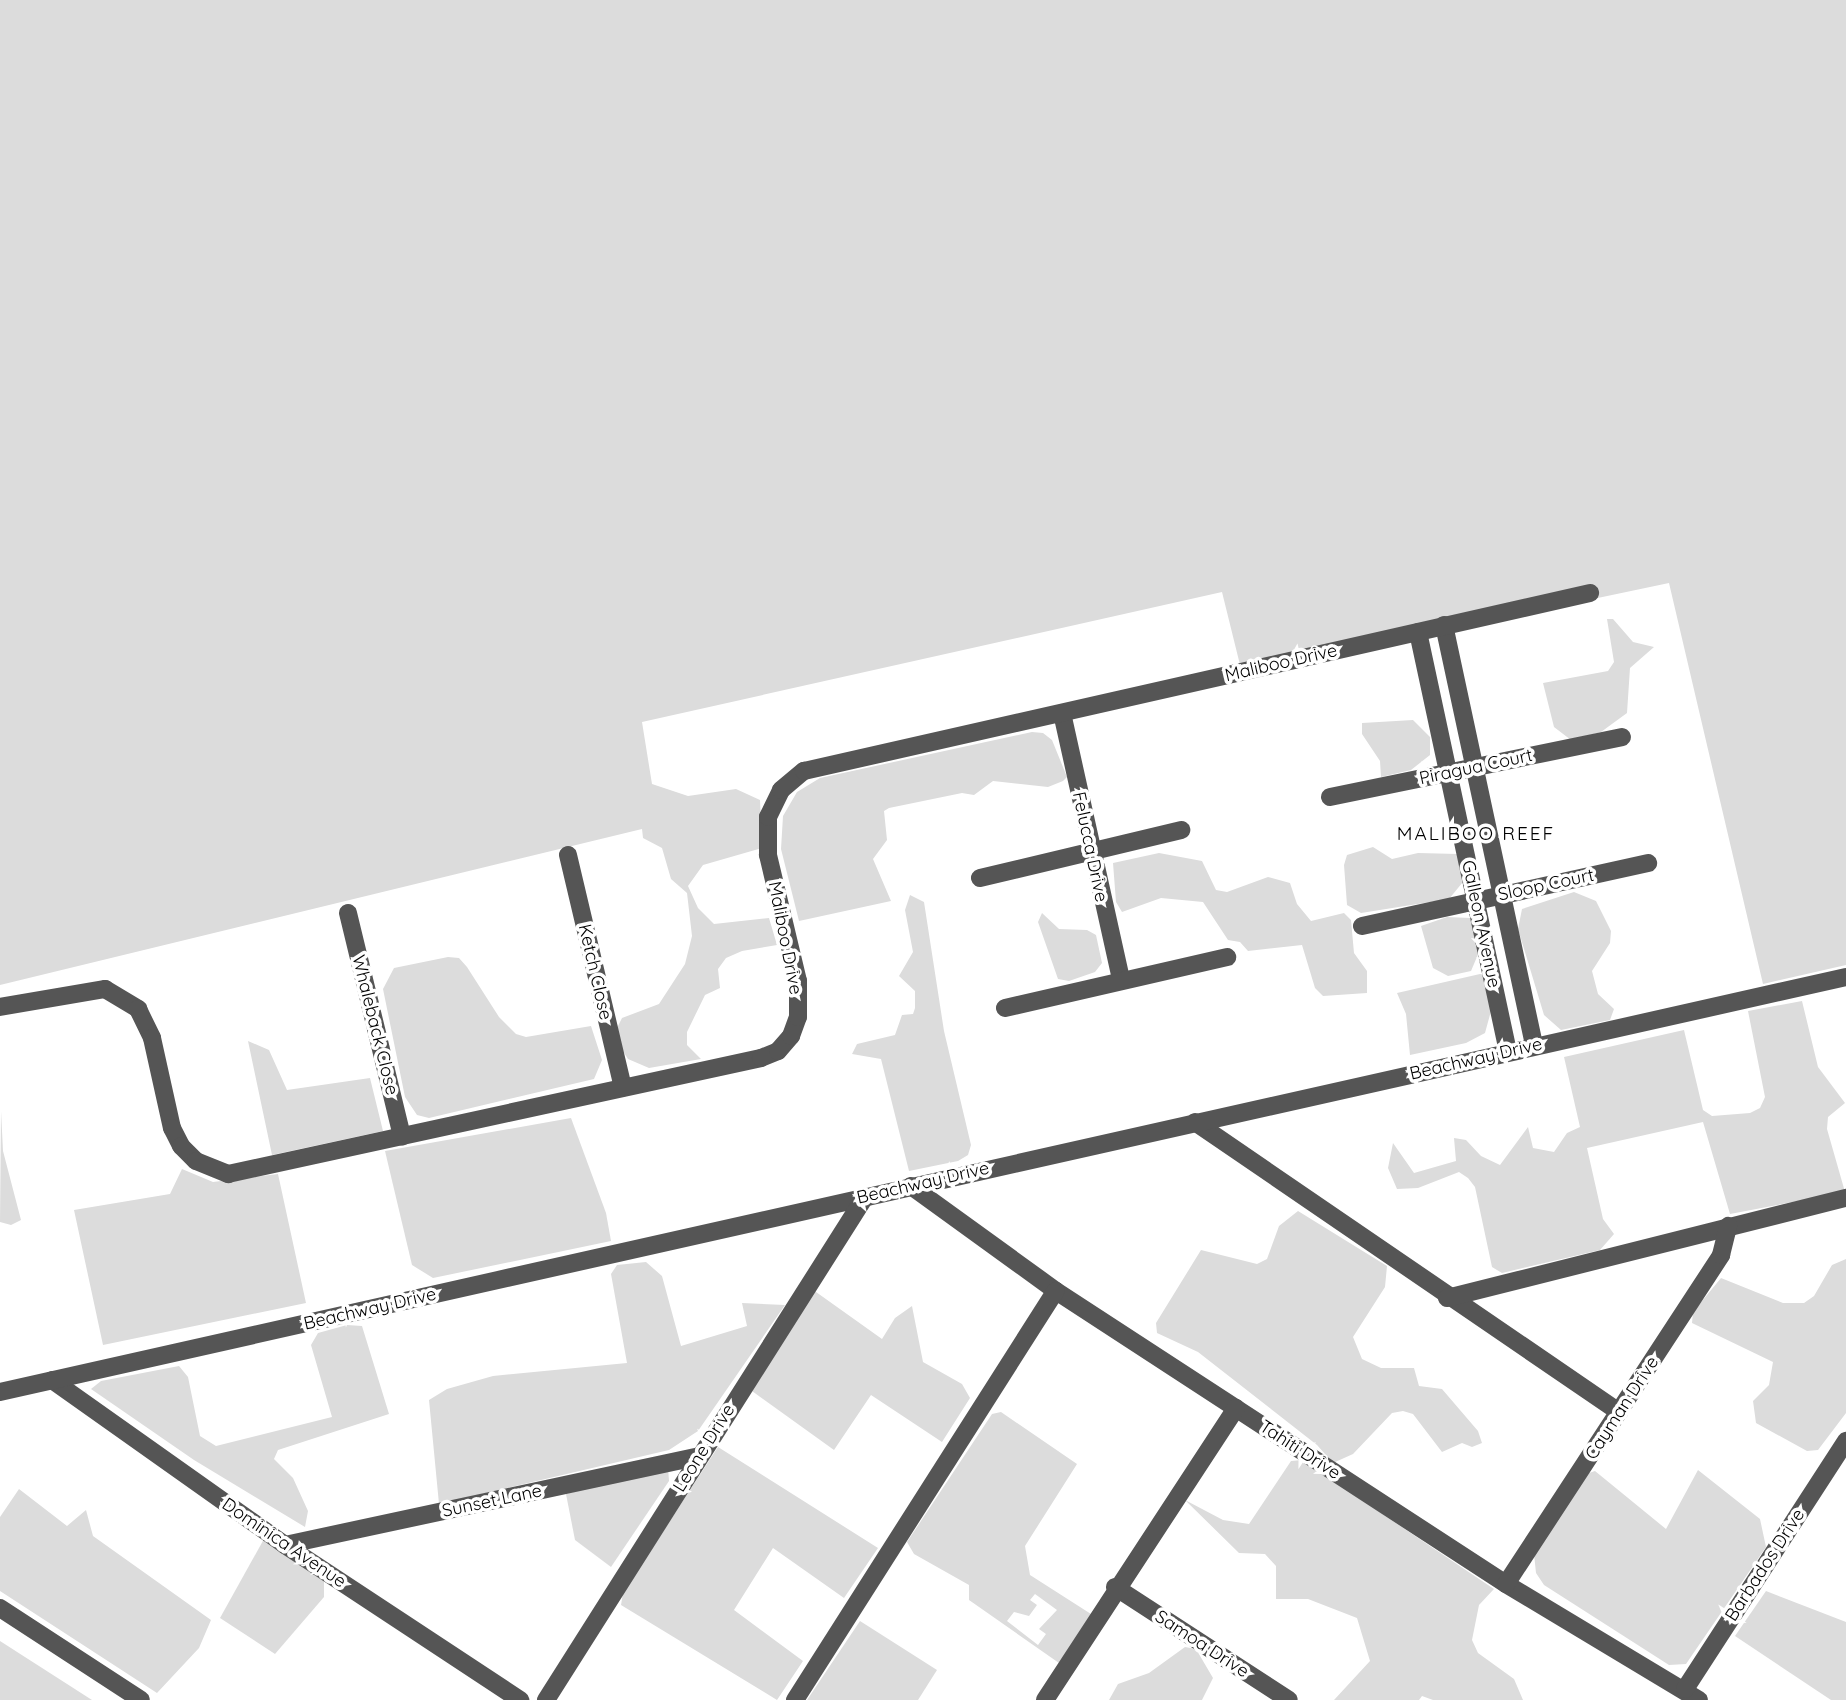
<!DOCTYPE html>
<html>
<head>
<meta charset="utf-8">
<style>
  body { margin:0 }
  #map { position:relative; width:1846px; height:1700px; overflow:hidden; background:#fff; font-family:Quicksand,sans-serif }
  div>[style] { position:absolute }
  .green>* { inset:0; background:#dcdcdc }
  .minor>* { height:18px; margin:-9px; padding:0 9px; transform-origin:9px; border-radius:9px; background:#555 }
  span { translate:-50% -50%; white-space:nowrap; text-align:center; line-height:1.15; -webkit-text-stroke:7px #fff; paint-order:stroke }
  .street-label { font-size:18px; color:#000 }
  .neighbourhood-label { font-size:19px; color:#000; letter-spacing:2px }
</style>
</head>
<body>
<div id="map">
  <div class="green">
    <i style="clip-path:polygon(0 0,1846px 0,1846px 965px,1763px 984px,1669px 583px,1242px 673px,1222px 592px,642px 722px,652px 784px,688px 796px,736px 789px,760px 800px,762px 848px,703px 865px,688px 886px,698px 908px,714px 924px,769px 918px,777px 945px,742px 951px,726px 958px,718px 969px,720px 988px,705px 995px,687px 1032px,687px 1045px,701px 1059px,649px 1068px,628px 1059px,619px 1045px,617px 1028px,622px 1018px,659px 1004px,685px 964px,692px 936px,687px 893px,671px 879px,662px 848px,643px 838px,642px 829px,0 985px)"></i>
    <i style="clip-path:polygon(1607px 619px,1613px 619px,1633px 642px,1654px 647px,1630px 668px,1627px 713px,1601px 732px,1571px 740px,1554px 727px,1543px 683px,1608px 671px,1614px 662px)"></i>
    <i style="clip-path:polygon(1413px 720px,1430px 737px,1430px 755px,1411px 770px,1381px 777px,1380px 761px,1362px 734px,1362px 723px)"></i>
    <i style="clip-path:polygon(1032px 732px,1043px 733px,1052px 740px,1067px 777px,1063px 781px,1048px 787px,993px 781px,974px 795px,962px 793px,889px 808px,884px 811px,887px 840px,873px 859px,891px 901px,799px 921px,781px 849px,783px 816px,797px 792px,820px 778px)"></i>
    <i style="clip-path:polygon(1373px 847px,1392px 859px,1418px 853px,1458px 854px,1467px 877px,1449px 899px,1361px 913px,1347px 905px,1344px 865px,1347px 855px)"></i>
    <i style="clip-path:polygon(1159px 853px,1202px 861px,1216px 890px,1227px 892px,1268px 877px,1290px 883px,1297px 904px,1311px 921px,1344px 913px,1351px 920px,1354px 953px,1367px 971px,1367px 993px,1323px 996px,1315px 988px,1302px 945px,1248px 951px,1240px 942px,1228px 940px,1203px 902px,1161px 898px,1122px 912px,1116px 902px,1113px 863px)"></i>
    <i style="clip-path:polygon(1574px 892px,1596px 901px,1611px 931px,1610px 943px,1592px 971px,1598px 994px,1614px 1009px,1610px 1020px,1561px 1030px,1544px 1015px,1518px 929px,1522px 909px)"></i>
    <i style="clip-path:polygon(910px 895px,924px 902px,944px 1031px,971px 1145px,968px 1155px,958px 1161px,909px 1171px,881px 1059px,852px 1054px,857px 1044px,895px 1035px,902px 1015px,913px 1014px,915px 1008px,915px 991px,899px 976px,913px 952px,905px 910px)"></i>
    <i style="clip-path:polygon(1042px 913px,1059px 929px,1087px 930px,1096px 935px,1102px 963px,1095px 972px,1069px 981px,1058px 979px,1038px 922px)"></i>
    <i style="clip-path:polygon(1447px 917px,1470px 918px,1482px 945px,1471px 971px,1448px 976px,1433px 968px,1421px 926px)"></i>
    <i style="clip-path:polygon(448px 957px,459px 958px,467px 967px,499px 1017px,516px 1034px,526px 1037px,591px 1026px,602px 1060px,594px 1079px,429px 1118px,417px 1115px,405px 1097px,383px 989px,394px 968px)"></i>
    <i style="clip-path:polygon(1480px 974px,1485px 975px,1491px 1011px,1485px 1033px,1466px 1043px,1410px 1055px,1406px 1014px,1397px 993px)"></i>
    <i style="clip-path:polygon(1802px 1001px,1818px 1067px,1845px 1103px,1828px 1117px,1827px 1129px,1845px 1192px,1730px 1214px,1703px 1122px,1587px 1148px,1603px 1219px,1614px 1234px,1600px 1250px,1502px 1273px,1492px 1267px,1475px 1187px,1468px 1178px,1459px 1172px,1418px 1188px,1397px 1189px,1388px 1168px,1393px 1143px,1414px 1173px,1456px 1161px,1454px 1138px,1466px 1140px,1481px 1156px,1500px 1165px,1528px 1127px,1533px 1148px,1554px 1152px,1567px 1133px,1580px 1127px,1564px 1057px,1684px 1030px,1703px 1110px,1712px 1116px,1750px 1113px,1760px 1108px,1765px 1097px,1748px 1011px)"></i>
    <i style="clip-path:polygon(248px 1041px,269px 1050px,287px 1090px,370px 1078px,383px 1131px,272px 1155px)"></i>
    <i style="clip-path:polygon(1px 1111px,3px 1151px,21px 1220px,11px 1225px,0 1222px)"></i>
    <i style="clip-path:polygon(571px 1118px,606px 1213px,611px 1241px,433px 1278px,412px 1265px,385px 1151px)"></i>
    <i style="clip-path:polygon(182px 1169px,213px 1182px,278px 1174px,306px 1303px,103px 1345px,74px 1210px,170px 1194px)"></i>
    <i style="clip-path:polygon(1298px 1211px,1387px 1266px,1385px 1287px,1353px 1337px,1362px 1359px,1381px 1368px,1414px 1368px,1419px 1386px,1442px 1389px,1478px 1431px,1482px 1443px,1472px 1447px,1462px 1443px,1442px 1452px,1413px 1414px,1403px 1411px,1392px 1413px,1353px 1454px,1333px 1463px,1317px 1445px,1198px 1352px,1157px 1333px,1156px 1323px,1201px 1250px,1257px 1264px,1267px 1259px,1279px 1226px)"></i>
    <i style="clip-path:polygon(1846px 1259px,1846px 1413px,1818px 1450px,1807px 1451px,1756px 1423px,1753px 1401px,1769px 1385px,1773px 1362px,1692px 1323px,1693px 1312px,1721px 1278px,1783px 1303px,1804px 1303px,1814px 1296px,1832px 1265px)"></i>
    <i style="clip-path:polygon(646px 1262px,662px 1276px,681px 1346px,747px 1326px,742px 1303px,785px 1305px,698px 1431px,669px 1450px,439px 1504px,429px 1400px,447px 1389px,493px 1376px,627px 1363px,611px 1274px,617px 1265px)"></i>
    <i style="clip-path:polygon(809px 1287px,882px 1339px,895px 1318px,912px 1306px,923px 1362px,962px 1384px,970px 1398px,942px 1442px,871px 1395px,834px 1450px,752px 1391px)"></i>
    <i style="clip-path:polygon(347px 1325px,362px 1326px,389px 1414px,278px 1450px,274px 1459px,293px 1478px,308px 1511px,305px 1527px,194px 1460px,91px 1389px,101px 1381px,179px 1366px,188px 1377px,200px 1436px,216px 1446px,332px 1417px,311px 1345px,318px 1333px)"></i>
    <i style="clip-path:polygon(evenodd,1001px 1412px,1077px 1464px,1025px 1546px,1030px 1575px,1091px 1614px,1059px 1663px,969px 1600px,969px 1585px,914px 1554px,907px 1542px,992px 1414px,1001px 1412px,1035px 1594px,1057px 1610px,1039px 1629px,1046px 1634px,1038px 1645px,1007px 1621px,1014px 1612px,1029px 1616px,1037px 1605px,1030px 1600px,1035px 1594px)"></i>
    <i style="clip-path:polygon(718px 1447px,878px 1548px,844px 1598px,773px 1548px,734px 1610px,803px 1661px,777px 1700px,621px 1605px,623px 1593px)"></i>
    <i style="clip-path:polygon(1302px 1460px,1494px 1589px,1479px 1605px,1472px 1640px,1478px 1653px,1514px 1679px,1523px 1700px,1433px 1700px,1422px 1696px,1419px 1700px,1334px 1700px,1370px 1661px,1357px 1618px,1308px 1599px,1276px 1599px,1276px 1566px,1265px 1554px,1239px 1553px,1185px 1500px,1223px 1520px,1249px 1524px,1291px 1461px)"></i>
    <i style="clip-path:polygon(668px 1467px,669px 1481px,611px 1567px,575px 1540px,566px 1494px)"></i>
    <i style="clip-path:polygon(1698px 1470px,1760px 1519px,1766px 1547px,1686px 1664px,1669px 1665px,1544px 1585px,1536px 1573px,1534px 1554px,1583px 1475px,1595px 1471px,1666px 1529px)"></i>
    <i style="clip-path:polygon(19px 1489px,67px 1526px,86px 1510px,93px 1536px,211px 1620px,199px 1648px,157px 1693px,0 1591px,0 1517px)"></i>
    <i style="clip-path:polygon(264px 1539px,324px 1577px,324px 1597px,275px 1654px,220px 1618px)"></i>
    <i style="clip-path:polygon(1766px 1591px,1846px 1622px,1846px 1700px,1831px 1700px,1735px 1636px)"></i>
    <i style="clip-path:polygon(860px 1621px,937px 1670px,918px 1700px,807px 1700px)"></i>
    <i style="clip-path:polygon(0 1641px,92px 1700px,0 1700px)"></i>
    <i style="clip-path:polygon(1185px 1647px,1196px 1649px,1213px 1678px,1202px 1700px,1109px 1700px,1118px 1684px,1149px 1673px)"></i>
  </div>
  <div class="minor">
    <i style="left:1444px;top:625px;width:430px;rotate:77.9deg"></i>
    <i style="left:1418px;top:632px;width:429px;rotate:77.9deg"></i>
    <i style="left:1062px;top:713px;width:273px;rotate:77.5deg"></i>
    <i style="left:1330px;top:797px;width:298px;rotate:-11.6deg"></i>
    <i style="left:568px;top:855px;width:239px;rotate:76.7deg"></i>
    <i style="left:980px;top:878px;width:207px;rotate:-13.4deg"></i>
    <i style="left:348px;top:913px;width:230px;rotate:76.4deg"></i>
    <i style="left:1362px;top:926px;width:293px;rotate:-12.4deg"></i>
    <i style="left:0;top:1007px;width:107px;rotate:-9.7deg"></i>
    <i style="left:105px;top:989px;width:39px;rotate:31deg"></i>
    <i style="left:138px;top:1009px;width:32px;rotate:64deg"></i>
    <i style="left:152px;top:1038px;width:92px;rotate:77.5deg"></i>
    <i style="left:172px;top:1128px;width:20px;rotate:63deg"></i>
    <i style="left:181px;top:1146px;width:21px;rotate:45deg"></i>
    <i style="left:196px;top:1161px;width:35px;rotate:22deg"></i>
    <i style="left:228px;top:1174px;width:545px;rotate:-12.28deg"></i>
    <i style="left:761px;top:1058px;width:18px;rotate:-22deg"></i>
    <i style="left:778px;top:1051px;width:20px;rotate:-49deg"></i>
    <i style="left:791px;top:1036px;width:20px;rotate:-70deg"></i>
    <i style="left:798px;top:1017px;width:36px;rotate:-90deg"></i>
    <i style="left:798px;top:981px;width:130px;rotate:-103.4deg"></i>
    <i style="left:768px;top:855px;width:38px;rotate:-90deg"></i>
    <i style="left:768px;top:817px;width:30px;rotate:-64deg"></i>
    <i style="left:781px;top:790px;width:30px;rotate:-40deg"></i>
    <i style="left:804px;top:771px;width:806px;rotate:-12.76deg"></i>
    <i style="left:1005px;top:1008px;width:228px;rotate:-12.9deg"></i>
    <i style="left:1195px;top:1122px;width:514px;rotate:34.37deg"></i>
    <i style="left:911px;top:1186px;width:179px;rotate:35.9deg"></i>
    <i style="left:1056px;top:1291px;width:537px;rotate:33.07deg"></i>
    <i style="left:1506px;top:1584px;width:225px;rotate:31deg"></i>
    <i style="left:1447px;top:1298px;width:411px;rotate:-14.1deg"></i>
    <i style="left:52px;top:1380px;width:286px;rotate:35.3deg"></i>
    <i style="left:285px;top:1545px;width:282px;rotate:33.4deg"></i>
    <i style="left:0;top:1392px;width:1892px;rotate:-12.67deg"></i>
    <i style="left:285px;top:1545px;width:423px;rotate:-12.1deg"></i>
    <i style="left:1506px;top:1584px;width:393px;rotate:-56.8deg"></i>
    <i style="left:1721px;top:1255px;width:30px;rotate:-76deg"></i>
    <i style="left:1115px;top:1587px;width:207px;rotate:33deg"></i>
    <i style="left:0;top:1608px;width:168px;rotate:33.1deg"></i>
    <i style="left:1685px;top:1689px;width:296px;rotate:-57deg"></i>
    <i style="left:546px;top:1700px;width:596px;rotate:-57.62deg"></i>
    <i style="left:795px;top:1700px;width:485px;rotate:-57.5deg"></i>
    <i style="left:1045px;top:1700px;width:349px;rotate:-56.8deg"></i>
  </div>
  <div class="street-label">
    <span style="left:1281px;top:663px;rotate:-13deg">Maliboo Drive</span>
    <span style="left:1476px;top:767px;rotate:-12deg">Piragua Court</span>
    <span style="left:1090px;top:847px;rotate:78deg">Felucca Drive</span>
    <span style="left:1546px;top:885px;rotate:-12deg">Sloop Court</span>
    <span style="left:1481px;top:924px;rotate:78deg">Galleon Avenue</span>
    <span style="left:785px;top:938px;rotate:79deg">Maliboo Drive</span>
    <span style="left:595px;top:972px;rotate:77deg">Ketch Close</span>
    <span style="left:375px;top:1025px;rotate:76deg">Whaleback Close</span>
    <span style="left:1476px;top:1059px;rotate:-13deg">Beachway Drive</span>
    <span style="left:923px;top:1183px;rotate:-13deg">Beachway Drive</span>
    <span style="left:370px;top:1309px;rotate:-13deg">Beachway Drive</span>
    <span style="left:1622px;top:1408px;rotate:-57deg">Cayman Drive</span>
    <span style="left:704px;top:1448px;rotate:-58deg">Leone Drive</span>
    <span style="left:1300px;top:1450px;rotate:33deg">Tahiti Drive</span>
    <span style="left:492px;top:1501px;rotate:-12deg">Sunset Lane</span>
    <span style="left:284px;top:1543px;rotate:34deg">Dominica Avenue</span>
    <span style="left:1765px;top:1565px;rotate:-57deg">Barbados Drive</span>
    <span style="left:1202px;top:1644px;rotate:33deg">Samoa Drive</span>
  </div>
  <div class="neighbourhood-label">
    <span style="left:1476px;top:834px">MALIBOO REEF</span>
  </div>
</div>
</body>
</html>
